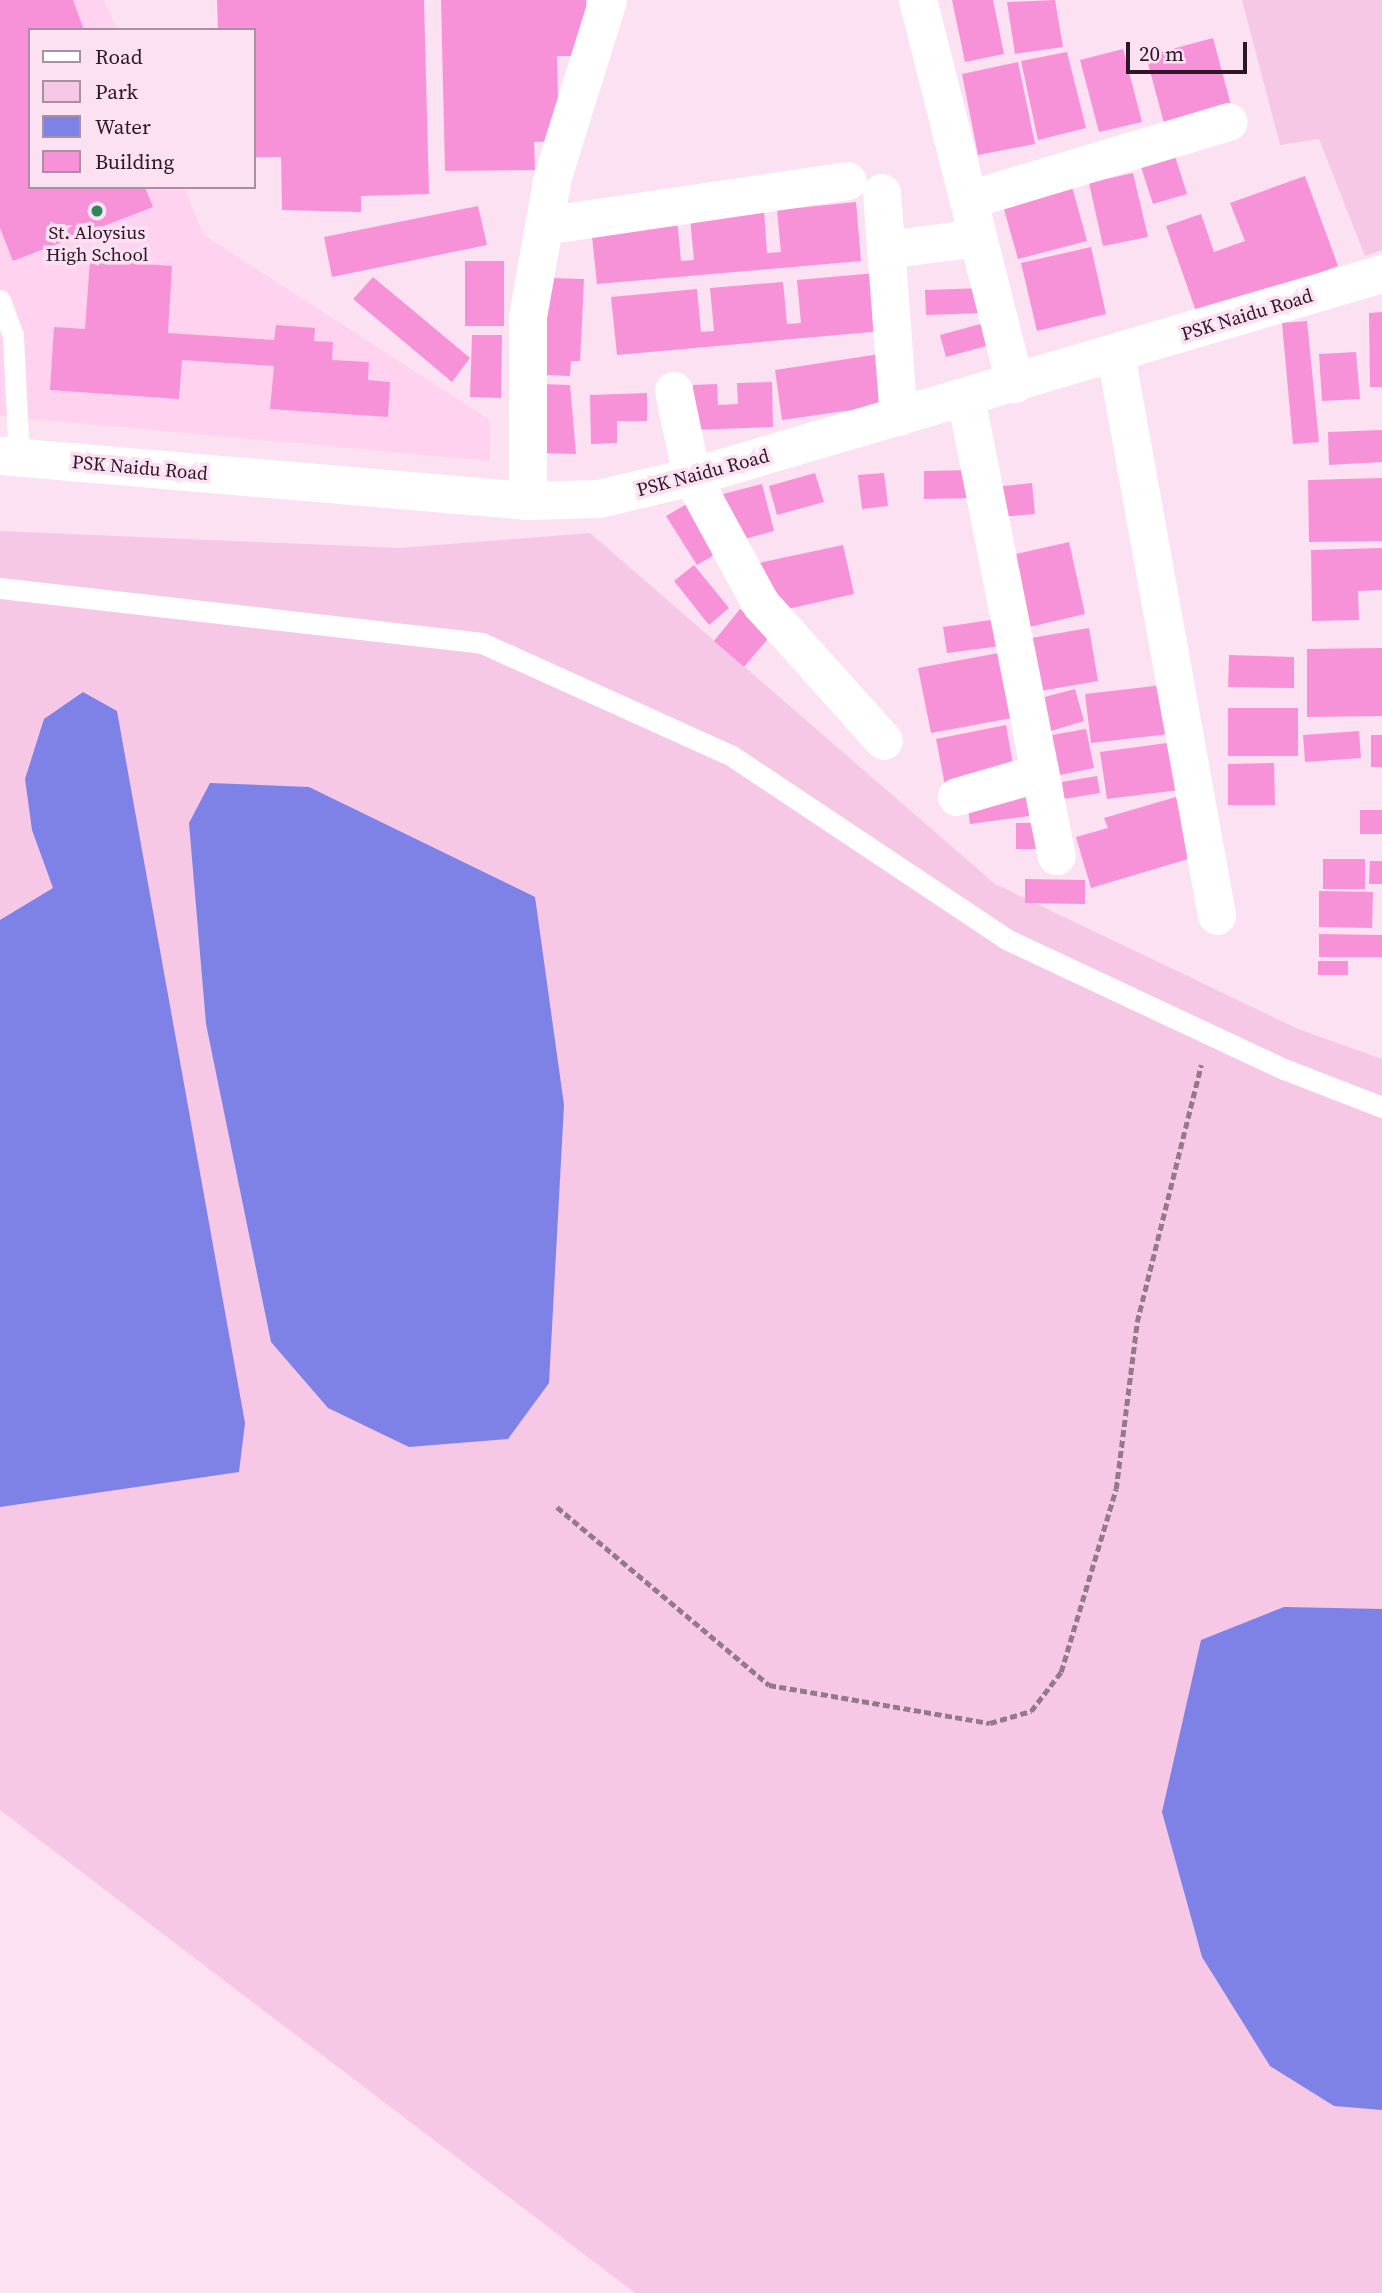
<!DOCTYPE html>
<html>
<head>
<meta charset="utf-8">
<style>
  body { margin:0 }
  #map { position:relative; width:1382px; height:2293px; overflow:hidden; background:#fce1f2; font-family:"Source Serif 4",serif }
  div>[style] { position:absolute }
  .built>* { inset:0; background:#ffd3ef }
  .green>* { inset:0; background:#f7c7e6 }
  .water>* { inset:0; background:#7e82e7 }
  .building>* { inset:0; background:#f892d8 }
  .path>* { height:4.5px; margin-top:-2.25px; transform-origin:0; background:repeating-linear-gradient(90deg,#937a8b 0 7px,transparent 0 10.5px) }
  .service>* { height:21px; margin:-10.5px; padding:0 10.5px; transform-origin:10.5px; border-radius:10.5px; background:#fff }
  .minor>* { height:38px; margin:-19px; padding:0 19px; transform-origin:19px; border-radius:19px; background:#fff }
  .tertiary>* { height:38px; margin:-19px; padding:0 19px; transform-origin:19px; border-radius:19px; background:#fff }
  .dots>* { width:19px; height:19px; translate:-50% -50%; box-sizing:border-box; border:4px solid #fce1f2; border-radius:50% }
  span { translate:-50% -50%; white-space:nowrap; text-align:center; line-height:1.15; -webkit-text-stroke:7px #fce1f2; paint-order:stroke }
  .poi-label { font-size:19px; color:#2d1626 }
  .street-label { font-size:19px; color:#2d1626 }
  .legend { position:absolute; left:28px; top:28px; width:228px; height:161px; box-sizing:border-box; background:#fce1f2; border:2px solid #a990a0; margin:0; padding:9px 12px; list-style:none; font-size:21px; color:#2d1626 }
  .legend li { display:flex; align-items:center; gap:14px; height:35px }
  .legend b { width:35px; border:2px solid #a990a0 }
  .scale { position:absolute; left:1126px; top:42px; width:121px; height:32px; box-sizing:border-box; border:4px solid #2d1626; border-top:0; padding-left:9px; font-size:21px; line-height:24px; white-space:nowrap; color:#2d1626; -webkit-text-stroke:5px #fce1f2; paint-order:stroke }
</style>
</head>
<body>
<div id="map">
  <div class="built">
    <i style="clip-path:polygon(0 0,104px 0,117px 30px,30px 30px,30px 187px,184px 187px,204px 235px,490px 420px,490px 461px,0 416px)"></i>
  </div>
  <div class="green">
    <i style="clip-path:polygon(1242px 0,1382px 0,1382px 250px,1365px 256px,1319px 139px,1280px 145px)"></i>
    <i style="clip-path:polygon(0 531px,399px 548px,590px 533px,995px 884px,1298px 1029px,1382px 1059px,1382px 2293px,635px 2293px,0 1810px)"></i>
  </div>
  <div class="water">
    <i style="clip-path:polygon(83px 692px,117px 711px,245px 1423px,239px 1472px,0 1507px,0 920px,53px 888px,32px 830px,25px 779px,44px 719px)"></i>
    <i style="clip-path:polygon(210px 783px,309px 787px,535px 897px,564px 1105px,549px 1383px,508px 1439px,409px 1447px,328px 1408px,271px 1342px,206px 1024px,189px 823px)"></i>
    <i style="clip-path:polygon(1284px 1607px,1382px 1609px,1382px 2110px,1334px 2106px,1270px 2066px,1202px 1957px,1162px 1812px,1201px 1640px)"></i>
  </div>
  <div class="building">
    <i style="clip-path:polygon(0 0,73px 0,84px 30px,30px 30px,30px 187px,145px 187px,153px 207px,13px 261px,0 228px)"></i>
    <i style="clip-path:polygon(217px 0,424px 0,429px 194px,361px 196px,361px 212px,282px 210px,281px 157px,255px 157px,254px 30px,218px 30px)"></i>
    <i style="clip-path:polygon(441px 0,586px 0,588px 56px,557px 56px,559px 141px,534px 142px,535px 170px,445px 171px)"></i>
    <i style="clip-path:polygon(952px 0,993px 0,1004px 54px,965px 62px)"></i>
    <i style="clip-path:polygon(1055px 0,1063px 47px,1015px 54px,1007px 2px)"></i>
    <i style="clip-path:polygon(1213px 38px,1232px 109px,1165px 127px,1146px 56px)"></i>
    <i style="clip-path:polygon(1123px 49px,1142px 122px,1099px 132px,1080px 60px)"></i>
    <i style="clip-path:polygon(1067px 52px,1086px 128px,1038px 140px,1021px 61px)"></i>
    <i style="clip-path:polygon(1018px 62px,1035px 144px,978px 155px,962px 74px)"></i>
    <i style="clip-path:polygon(1175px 156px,1187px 194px,1153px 204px,1141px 167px)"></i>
    <i style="clip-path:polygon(1133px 173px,1148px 237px,1103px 246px,1089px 183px)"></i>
    <i style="clip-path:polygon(1305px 176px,1338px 266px,1198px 317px,1166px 226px,1201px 214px,1214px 252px,1245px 241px,1230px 203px)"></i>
    <i style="clip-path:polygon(1071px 183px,1087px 241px,1018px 259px,1002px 202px)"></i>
    <i style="clip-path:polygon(856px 202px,861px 261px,597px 284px,591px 227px,677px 218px,681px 261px,694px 260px,690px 218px,764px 211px,767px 253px,781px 252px,777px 210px)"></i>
    <i style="clip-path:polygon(478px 206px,487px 245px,332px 277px,324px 237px)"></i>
    <i style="clip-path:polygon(1091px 247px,1106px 314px,1037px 331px,1021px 263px)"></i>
    <i style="clip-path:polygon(90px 260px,172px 266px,168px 333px,274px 340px,276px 325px,315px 328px,314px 341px,333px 342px,332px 360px,369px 362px,368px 380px,390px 382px,388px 417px,270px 409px,274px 366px,182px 360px,179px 399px,50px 390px,54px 327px,85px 329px)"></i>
    <i style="clip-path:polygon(465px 261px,504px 261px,504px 326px,465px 326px)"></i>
    <i style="clip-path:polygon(876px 273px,882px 331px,617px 355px,611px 297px,697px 289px,701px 332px,714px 331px,710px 288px,783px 282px,787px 324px,801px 323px,797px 280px)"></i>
    <i style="clip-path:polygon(373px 277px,470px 358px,452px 382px,353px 299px)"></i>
    <i style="clip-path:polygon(549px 278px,584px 279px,580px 361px,571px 361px,570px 376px,544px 375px)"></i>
    <i style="clip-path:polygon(984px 288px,985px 313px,926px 315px,925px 290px)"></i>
    <i style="clip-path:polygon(1382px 312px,1382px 387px,1370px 387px,1369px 313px)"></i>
    <i style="clip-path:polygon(1307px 321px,1319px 442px,1293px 444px,1282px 323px)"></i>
    <i style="clip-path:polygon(984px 323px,990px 345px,946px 357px,940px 335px)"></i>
    <i style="clip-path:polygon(472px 335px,502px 335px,501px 398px,470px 397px)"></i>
    <i style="clip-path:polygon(1356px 352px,1360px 399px,1322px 401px,1319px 354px)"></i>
    <i style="clip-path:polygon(880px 354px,887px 405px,782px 420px,775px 370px)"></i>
    <i style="clip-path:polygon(772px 382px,773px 427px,694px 430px,693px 385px,717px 384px,718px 405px,738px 404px,737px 383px)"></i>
    <i style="clip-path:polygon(541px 384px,570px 385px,576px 454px,539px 453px)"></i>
    <i style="clip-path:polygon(647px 393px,647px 421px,617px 421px,617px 443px,591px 444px,590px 395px)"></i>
    <i style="clip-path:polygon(1382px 430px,1382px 462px,1329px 465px,1328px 432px)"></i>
    <i style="clip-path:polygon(975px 470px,975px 498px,924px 499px,924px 471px)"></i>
    <i style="clip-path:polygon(815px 473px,824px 502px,777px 515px,769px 486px)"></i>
    <i style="clip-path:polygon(884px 473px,888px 506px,862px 509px,858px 475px)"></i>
    <i style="clip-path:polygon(1382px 478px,1382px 541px,1309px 542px,1308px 480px)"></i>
    <i style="clip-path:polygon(1032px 483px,1035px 514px,998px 517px,995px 487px)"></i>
    <i style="clip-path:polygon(762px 484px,774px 531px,737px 541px,723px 494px)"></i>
    <i style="clip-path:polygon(692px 501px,723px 550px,697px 565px,666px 516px)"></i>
    <i style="clip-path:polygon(1069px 542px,1085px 614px,1029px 627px,1012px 555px)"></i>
    <i style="clip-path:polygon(843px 545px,854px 594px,770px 613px,759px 563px)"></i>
    <i style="clip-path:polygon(1382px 548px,1382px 590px,1358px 591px,1359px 620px,1312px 621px,1311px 550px)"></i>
    <i style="clip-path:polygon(694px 565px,729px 608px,709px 625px,674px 581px)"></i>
    <i style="clip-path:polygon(740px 609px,771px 635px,744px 667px,714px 641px)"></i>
    <i style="clip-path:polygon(997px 619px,1001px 646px,947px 653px,943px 627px)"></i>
    <i style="clip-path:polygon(1089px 628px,1098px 681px,1040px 691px,1031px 638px)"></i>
    <i style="clip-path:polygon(1382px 648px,1382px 716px,1307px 717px,1307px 649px)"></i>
    <i style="clip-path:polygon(1004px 652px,1017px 717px,931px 733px,918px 668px)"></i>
    <i style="clip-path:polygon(1229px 655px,1294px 657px,1294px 688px,1228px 687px)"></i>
    <i style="clip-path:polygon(1172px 684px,1178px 733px,1091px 743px,1085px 694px)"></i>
    <i style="clip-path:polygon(1075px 689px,1084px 721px,1051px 731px,1041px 698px)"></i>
    <i style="clip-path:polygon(1228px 708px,1298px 708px,1298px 756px,1228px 756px)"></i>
    <i style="clip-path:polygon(1006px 725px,1015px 776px,946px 790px,936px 739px)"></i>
    <i style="clip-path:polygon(1086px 729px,1094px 768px,1060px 775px,1052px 735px)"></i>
    <i style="clip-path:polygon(1359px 731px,1361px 758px,1305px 762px,1303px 735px)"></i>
    <i style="clip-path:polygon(1371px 735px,1382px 735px,1382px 767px,1371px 767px)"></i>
    <i style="clip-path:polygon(1182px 741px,1187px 789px,1107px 799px,1100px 752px)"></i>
    <i style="clip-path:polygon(1274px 763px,1275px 805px,1228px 805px,1228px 764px)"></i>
    <i style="clip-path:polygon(1097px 776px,1100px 793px,1064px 799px,1062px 782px)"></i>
    <i style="clip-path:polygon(1033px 791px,1036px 815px,970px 824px,967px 800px)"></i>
    <i style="clip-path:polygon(1176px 797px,1195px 857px,1091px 888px,1076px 837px,1108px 828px,1104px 818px)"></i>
    <i style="clip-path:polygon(1360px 810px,1382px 810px,1382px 834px,1360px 834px)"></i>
    <i style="clip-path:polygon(1016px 823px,1042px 823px,1042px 849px,1016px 849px)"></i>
    <i style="clip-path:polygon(1323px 859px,1365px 859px,1365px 889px,1323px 889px)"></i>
    <i style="clip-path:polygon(1370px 861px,1382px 861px,1382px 884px,1369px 884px)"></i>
    <i style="clip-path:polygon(1025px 879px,1085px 880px,1085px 904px,1025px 903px)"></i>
    <i style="clip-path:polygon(1319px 891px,1373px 892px,1372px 928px,1319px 927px)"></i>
    <i style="clip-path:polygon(1319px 934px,1382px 935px,1382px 957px,1319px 957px)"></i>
    <i style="clip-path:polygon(1318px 961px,1348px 961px,1348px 975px,1318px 975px)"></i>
  </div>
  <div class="path">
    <i style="left:557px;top:1507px;width:277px;rotate:40deg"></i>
    <i style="left:769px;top:1685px;width:224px;rotate:9.8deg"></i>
    <i style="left:990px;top:1723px;width:43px;rotate:-16.3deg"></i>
    <i style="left:1031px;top:1711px;width:49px;rotate:-52.4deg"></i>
    <i style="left:1061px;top:1672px;width:191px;rotate:-73.3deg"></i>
    <i style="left:1116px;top:1489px;width:168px;rotate:-82.8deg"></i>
    <i style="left:1137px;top:1322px;width:265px;rotate:-76deg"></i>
  </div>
  <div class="service">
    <i style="left:0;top:300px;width:38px;rotate:70deg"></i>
    <i style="left:13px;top:336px;width:122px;rotate:87.2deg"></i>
    <i style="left:0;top:588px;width:485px;rotate:6.5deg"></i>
    <i style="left:482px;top:643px;width:274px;rotate:24.3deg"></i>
    <i style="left:732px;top:756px;width:329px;rotate:33.7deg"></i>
    <i style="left:1006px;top:939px;width:307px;rotate:25.1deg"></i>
    <i style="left:1284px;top:1069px;width:105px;rotate:21.2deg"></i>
  </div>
  <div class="minor">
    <i style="left:918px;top:0;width:396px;rotate:75.8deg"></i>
    <i style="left:882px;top:193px;width:225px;rotate:85.7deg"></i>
    <i style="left:969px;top:200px;width:271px;rotate:-16.7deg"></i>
    <i style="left:544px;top:226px;width:307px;rotate:-8.4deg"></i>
    <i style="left:886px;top:250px;width:93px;rotate:-7.4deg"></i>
    <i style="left:1116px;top:355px;width:570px;rotate:79.79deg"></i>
    <i style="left:674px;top:391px;width:88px;rotate:78.2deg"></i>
    <i style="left:692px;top:477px;width:145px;rotate:61.5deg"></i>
    <i style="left:761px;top:604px;width:184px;rotate:48.1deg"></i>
    <i style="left:966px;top:398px;width:467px;rotate:78.8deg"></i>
    <i style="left:528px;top:501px;width:184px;rotate:-90deg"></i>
    <i style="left:528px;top:317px;width:142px;rotate:-79.9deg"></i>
    <i style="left:553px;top:177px;width:185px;rotate:-72.7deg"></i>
    <i style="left:957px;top:797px;width:86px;rotate:-16.1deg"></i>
  </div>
  <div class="tertiary">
    <i style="left:0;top:456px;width:530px;rotate:4.87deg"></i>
    <i style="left:528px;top:501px;width:71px;rotate:-1.6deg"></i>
    <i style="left:599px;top:499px;width:96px;rotate:-13.3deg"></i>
    <i style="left:692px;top:477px;width:719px;rotate:-16.39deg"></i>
  </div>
  <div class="dots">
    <i style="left:97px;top:211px;background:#2c875e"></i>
  </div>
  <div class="poi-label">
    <span style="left:97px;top:244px">St. Aloysius<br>High School</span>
  </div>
  <div class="street-label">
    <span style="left:1247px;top:315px;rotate:-17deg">PSK Naidu Road</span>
    <span style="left:140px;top:468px;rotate:5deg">PSK Naidu Road</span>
    <span style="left:703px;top:473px;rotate:-15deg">PSK Naidu Road</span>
  </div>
  <ul class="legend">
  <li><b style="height:9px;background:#fff"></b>Road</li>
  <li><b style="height:19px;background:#f7c7e6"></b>Park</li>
  <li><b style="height:19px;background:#7e82e7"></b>Water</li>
  <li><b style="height:19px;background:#f892d8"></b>Building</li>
  </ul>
  <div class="scale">20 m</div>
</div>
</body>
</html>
